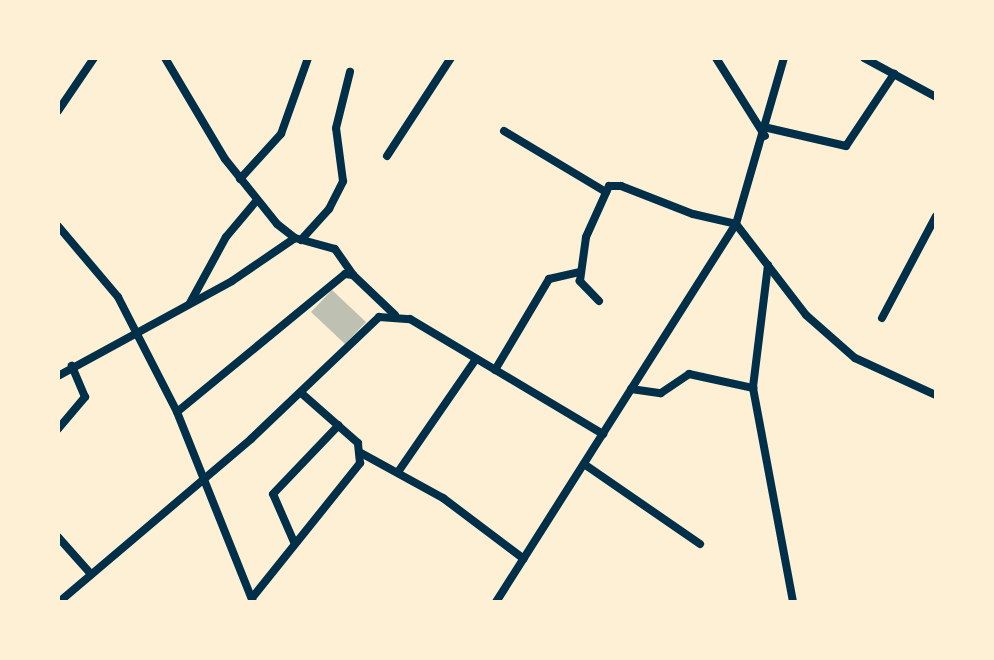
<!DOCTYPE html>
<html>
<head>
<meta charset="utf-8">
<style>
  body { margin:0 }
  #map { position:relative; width:994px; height:660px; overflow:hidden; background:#fdf0d5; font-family:"Nunito Sans",sans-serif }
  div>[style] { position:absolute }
  .building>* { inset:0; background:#bec0b2 }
  .minor>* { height:8px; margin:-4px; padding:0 4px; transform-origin:4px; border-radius:4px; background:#003049 }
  span { translate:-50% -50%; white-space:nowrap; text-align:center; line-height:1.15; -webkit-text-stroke:7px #fdf0d5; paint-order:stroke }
  .frame { position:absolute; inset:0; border:60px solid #fdf0d5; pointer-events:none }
</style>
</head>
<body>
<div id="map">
  <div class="building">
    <i style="clip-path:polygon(332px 290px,366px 322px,345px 344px,311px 312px)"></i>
  </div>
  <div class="minor">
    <i style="left:165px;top:58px;width:117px;rotate:59.3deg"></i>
    <i style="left:225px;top:159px;width:83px;rotate:51.3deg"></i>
    <i style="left:277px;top:224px;width:23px;rotate:38deg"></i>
    <i style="left:295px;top:238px;width:41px;rotate:15.4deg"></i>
    <i style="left:335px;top:249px;width:32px;rotate:55deg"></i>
    <i style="left:716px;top:58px;width:92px;rotate:57.9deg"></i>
    <i style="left:864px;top:58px;width:82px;rotate:28.4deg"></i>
    <i style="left:58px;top:111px;width:64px;rotate:-55.8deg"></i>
    <i style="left:768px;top:128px;width:80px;rotate:13deg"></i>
    <i style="left:846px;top:146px;width:87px;rotate:-56.3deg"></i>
    <i style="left:504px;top:131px;width:119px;rotate:30.9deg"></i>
    <i style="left:387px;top:156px;width:117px;rotate:-56.9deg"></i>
    <i style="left:240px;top:179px;width:61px;rotate:-47.7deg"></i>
    <i style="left:281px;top:134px;width:81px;rotate:-70.4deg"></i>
    <i style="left:58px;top:226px;width:93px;rotate:49.8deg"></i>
    <i style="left:118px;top:297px;width:129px;rotate:62.8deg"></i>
    <i style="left:177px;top:412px;width:205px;rotate:68.2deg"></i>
    <i style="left:301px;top:240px;width:42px;rotate:-47.9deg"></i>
    <i style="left:329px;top:209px;width:31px;rotate:-63deg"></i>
    <i style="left:343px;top:181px;width:53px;rotate:-97.5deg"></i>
    <i style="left:336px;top:128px;width:58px;rotate:-76deg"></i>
    <i style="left:768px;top:265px;width:124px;rotate:97deg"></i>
    <i style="left:753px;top:388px;width:218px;rotate:79.4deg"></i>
    <i style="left:599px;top:301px;width:28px;rotate:-134deg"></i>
    <i style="left:580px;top:281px;width:44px;rotate:-82.2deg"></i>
    <i style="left:586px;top:237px;width:56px;rotate:-65.7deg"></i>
    <i style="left:609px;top:186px;width:12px"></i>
    <i style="left:621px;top:186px;width:77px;rotate:21.3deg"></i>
    <i style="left:693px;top:214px;width:44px;rotate:13.1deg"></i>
    <i style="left:736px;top:224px;width:115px;rotate:52.4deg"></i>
    <i style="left:806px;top:315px;width:65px;rotate:41.3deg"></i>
    <i style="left:855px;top:358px;width:89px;rotate:24.6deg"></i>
    <i style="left:190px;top:303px;width:75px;rotate:-61.4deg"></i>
    <i style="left:226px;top:237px;width:48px;rotate:-50deg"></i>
    <i style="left:882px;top:318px;width:115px;rotate:-62.1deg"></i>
    <i style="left:495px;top:370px;width:106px;rotate:-59.3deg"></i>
    <i style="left:549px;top:279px;width:32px;rotate:-13deg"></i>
    <i style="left:58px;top:376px;width:198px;rotate:-28.6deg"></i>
    <i style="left:232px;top:281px;width:76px;rotate:-34.3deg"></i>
    <i style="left:631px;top:389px;width:30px;rotate:8deg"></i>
    <i style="left:661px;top:393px;width:34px;rotate:-34deg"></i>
    <i style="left:689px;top:374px;width:66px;rotate:12.3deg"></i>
    <i style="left:177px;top:412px;width:217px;rotate:-39.4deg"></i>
    <i style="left:345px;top:274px;width:8px;rotate:7deg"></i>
    <i style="left:353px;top:275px;width:58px;rotate:43.6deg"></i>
    <i style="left:58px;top:429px;width:42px;rotate:-49.8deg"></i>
    <i style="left:85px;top:397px;width:34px;rotate:-113deg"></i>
    <i style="left:361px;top:453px;width:94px;rotate:28.8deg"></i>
    <i style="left:443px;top:498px;width:101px;rotate:37deg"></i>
    <i style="left:584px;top:464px;width:141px;rotate:34.6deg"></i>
    <i style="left:398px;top:472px;width:137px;rotate:-55.4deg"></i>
    <i style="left:58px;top:537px;width:50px;rotate:48.3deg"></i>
    <i style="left:294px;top:542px;width:52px;rotate:-113.6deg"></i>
    <i style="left:273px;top:494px;width:95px;rotate:-46.3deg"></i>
    <i style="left:252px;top:598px;width:173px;rotate:-51.3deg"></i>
    <i style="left:360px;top:463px;width:20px;rotate:-96deg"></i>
    <i style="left:358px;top:443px;width:76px;rotate:-138.7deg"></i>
    <i style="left:59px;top:602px;width:252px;rotate:-40.3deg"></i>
    <i style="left:251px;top:439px;width:177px;rotate:-43.6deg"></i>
    <i style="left:379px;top:317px;width:31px;rotate:4deg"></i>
    <i style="left:410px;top:319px;width:225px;rotate:30.8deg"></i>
    <i style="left:496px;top:602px;width:448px;rotate:-57.6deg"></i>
    <i style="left:736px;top:224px;width:173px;rotate:-73.9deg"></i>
  </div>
  <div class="frame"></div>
</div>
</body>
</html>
